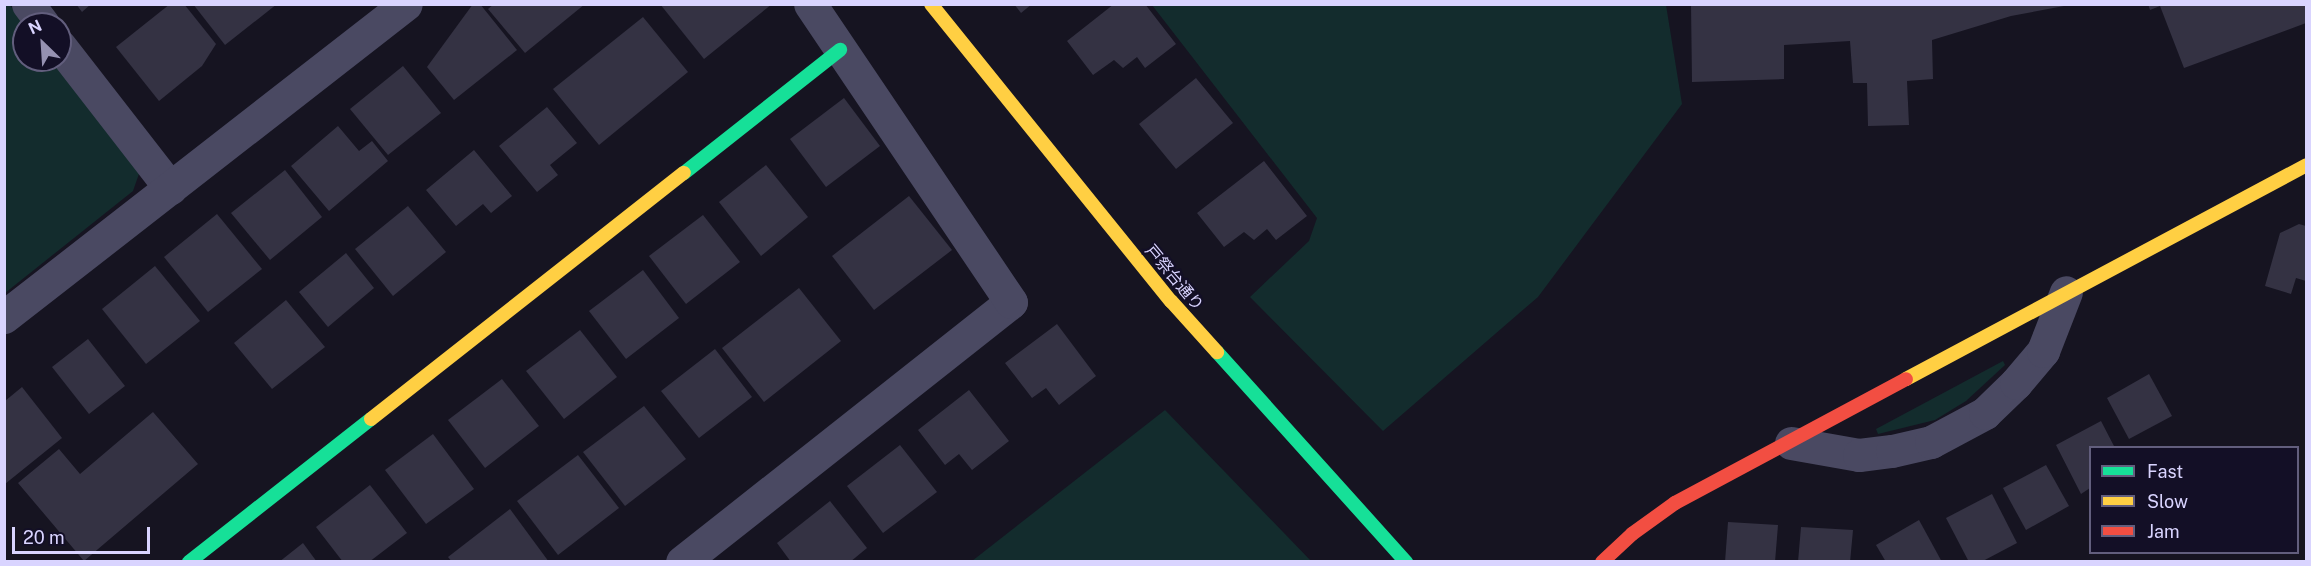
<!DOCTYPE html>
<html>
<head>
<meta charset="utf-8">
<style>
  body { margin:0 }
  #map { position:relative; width:2311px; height:566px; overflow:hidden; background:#161421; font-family:"Public Sans","Noto Sans JP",sans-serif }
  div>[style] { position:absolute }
  .green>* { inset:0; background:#132c2d }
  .building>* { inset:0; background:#343243 }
  .street>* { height:33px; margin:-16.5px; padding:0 16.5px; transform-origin:16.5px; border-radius:16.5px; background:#4a4962 }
  .fast>* { height:14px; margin:-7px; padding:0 7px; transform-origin:7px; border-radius:7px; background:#16e098 }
  .slow>* { height:14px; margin:-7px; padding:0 7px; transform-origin:7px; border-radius:7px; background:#ffcf43 }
  .jam>* { height:14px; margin:-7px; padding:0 7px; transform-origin:7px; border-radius:7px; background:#f24e42 }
  span { translate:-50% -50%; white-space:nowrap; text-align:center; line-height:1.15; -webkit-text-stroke:4.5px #130f26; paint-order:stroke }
  .street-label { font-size:16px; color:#d9d4ff }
  .frame { position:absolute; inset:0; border:6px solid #d9d4ff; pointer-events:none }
  .legend { position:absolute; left:2089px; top:446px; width:210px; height:108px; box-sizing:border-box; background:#130f26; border:2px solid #625e7d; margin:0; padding:8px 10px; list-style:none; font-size:18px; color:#d9d4ff }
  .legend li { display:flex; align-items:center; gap:12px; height:30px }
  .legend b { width:30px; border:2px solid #625e7d }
  .north { position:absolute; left:12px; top:12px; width:60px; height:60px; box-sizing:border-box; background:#130f26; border:2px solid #625e7d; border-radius:50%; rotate:335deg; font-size:16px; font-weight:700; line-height:24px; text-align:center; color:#d9d4ff }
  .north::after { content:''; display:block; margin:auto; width:21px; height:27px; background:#9591b1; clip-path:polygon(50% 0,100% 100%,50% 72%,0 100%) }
  .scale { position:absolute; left:12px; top:527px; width:138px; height:27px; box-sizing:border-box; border:3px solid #d9d4ff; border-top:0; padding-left:8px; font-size:18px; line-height:21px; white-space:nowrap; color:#d9d4ff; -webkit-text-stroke:4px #130f26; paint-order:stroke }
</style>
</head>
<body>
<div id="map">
  <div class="green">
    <i style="clip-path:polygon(9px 4px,24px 24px,24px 60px,54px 60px,141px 168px,133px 191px,5px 293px,4px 5px)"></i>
    <i style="clip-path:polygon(1152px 5px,1666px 5px,1682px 104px,1538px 297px,1383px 431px,1250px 297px,1309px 241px,1317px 218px)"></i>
    <i style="clip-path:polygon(2003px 361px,2005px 365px,1966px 401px,1935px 420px,1878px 434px,1876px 429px)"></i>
    <i style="clip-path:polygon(1165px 410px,1311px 561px,972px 561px)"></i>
  </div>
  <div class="building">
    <i style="clip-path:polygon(76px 4px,91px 4px,82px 12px)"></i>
    <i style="clip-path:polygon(170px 4px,184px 4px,216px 44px,202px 66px,159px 101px,116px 47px)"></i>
    <i style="clip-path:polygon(193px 4px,277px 4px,225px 45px)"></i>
    <i style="clip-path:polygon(473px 4px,480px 4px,517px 50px,454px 100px,427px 67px)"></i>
    <i style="clip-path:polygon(494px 4px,585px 4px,525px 53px,488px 9px)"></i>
    <i style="clip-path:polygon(660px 4px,772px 4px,704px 59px)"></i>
    <i style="clip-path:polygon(1014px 4px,1032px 4px,1021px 13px)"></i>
    <i style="clip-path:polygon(1114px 4px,1145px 4px,1176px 44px,1145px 68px,1137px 57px,1123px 68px,1114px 60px,1093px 75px,1067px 41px)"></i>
    <i style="clip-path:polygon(1691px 4px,2064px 4px,2064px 6px,2011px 16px,1932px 40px,1933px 79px,1907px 81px,1909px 125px,1868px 126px,1867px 83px,1853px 83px,1850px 41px,1784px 45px,1784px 79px,1692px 82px)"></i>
    <i style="clip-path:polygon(2148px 4px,2306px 4px,2306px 23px,2184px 68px,2160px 6px,2150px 10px)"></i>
    <i style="clip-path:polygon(643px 17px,688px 72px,599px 145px,553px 89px)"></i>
    <i style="clip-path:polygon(403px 66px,441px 113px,388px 155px,350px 109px)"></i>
    <i style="clip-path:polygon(1196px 78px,1233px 123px,1176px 169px,1139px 124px)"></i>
    <i style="clip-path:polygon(844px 98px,880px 146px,826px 187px,790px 139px)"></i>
    <i style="clip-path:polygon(547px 107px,577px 143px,550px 165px,558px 175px,537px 192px,499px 146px)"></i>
    <i style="clip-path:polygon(338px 126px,359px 151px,372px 141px,388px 161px,329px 211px,291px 166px)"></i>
    <i style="clip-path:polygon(474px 150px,512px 196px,491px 213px,483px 204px,456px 226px,426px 190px)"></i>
    <i style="clip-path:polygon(1264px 161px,1307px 216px,1276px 240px,1267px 229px,1254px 240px,1244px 232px,1224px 247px,1197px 213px)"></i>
    <i style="clip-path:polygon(766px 165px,808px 217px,761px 256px,719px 202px)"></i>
    <i style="clip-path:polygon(285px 170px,322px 217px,270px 260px,231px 213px)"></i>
    <i style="clip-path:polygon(909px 196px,952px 250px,874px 310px,832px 256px)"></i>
    <i style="clip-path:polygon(408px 206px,446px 252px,393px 296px,355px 249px)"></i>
    <i style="clip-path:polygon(217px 214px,262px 269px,208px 312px,164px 257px)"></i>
    <i style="clip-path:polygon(703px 215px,740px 262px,686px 304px,649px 256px)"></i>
    <i style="clip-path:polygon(2299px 224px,2306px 226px,2306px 281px,2296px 278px,2291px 294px,2265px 286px,2280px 233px)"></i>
    <i style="clip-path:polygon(346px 253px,374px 288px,328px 327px,299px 292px)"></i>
    <i style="clip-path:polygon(155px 266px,200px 321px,146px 364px,102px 309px)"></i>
    <i style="clip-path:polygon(643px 270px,679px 318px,626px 359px,589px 311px)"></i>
    <i style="clip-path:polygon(799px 288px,841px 341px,764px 402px,722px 348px)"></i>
    <i style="clip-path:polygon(286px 300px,325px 347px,272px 389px,234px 343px)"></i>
    <i style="clip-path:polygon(1057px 324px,1096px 376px,1059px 405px,1046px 388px,1032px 398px,1005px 363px)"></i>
    <i style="clip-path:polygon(580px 330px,617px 377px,564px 419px,526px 371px)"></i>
    <i style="clip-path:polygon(88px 339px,125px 386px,89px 414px,52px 367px)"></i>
    <i style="clip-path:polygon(715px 349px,752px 397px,699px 438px,661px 391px)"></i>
    <i style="clip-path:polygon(2149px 374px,2172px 416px,2129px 439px,2107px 398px)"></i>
    <i style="clip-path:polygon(502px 379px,539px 426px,485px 468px,448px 420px)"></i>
    <i style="clip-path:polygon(22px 387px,62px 438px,5px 484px,5px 401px)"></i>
    <i style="clip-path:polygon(969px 390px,1009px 441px,972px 470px,959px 454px,945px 465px,918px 430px)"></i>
    <i style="clip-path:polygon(644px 406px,686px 459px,625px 506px,583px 452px)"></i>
    <i style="clip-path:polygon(153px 412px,198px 464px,84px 561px,18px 483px,59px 449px,80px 474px)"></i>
    <i style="clip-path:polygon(2101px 421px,2115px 448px,2090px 448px,2090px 488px,2081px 494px,2056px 445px)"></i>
    <i style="clip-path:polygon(433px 434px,474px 489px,426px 524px,385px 470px)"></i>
    <i style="clip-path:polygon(900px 445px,937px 492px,883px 533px,847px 486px)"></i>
    <i style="clip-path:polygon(578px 455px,619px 508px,558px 555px,517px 501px)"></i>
    <i style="clip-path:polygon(2046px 465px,2069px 506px,2026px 530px,2003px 488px)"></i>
    <i style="clip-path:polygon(370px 485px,407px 533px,369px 562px,343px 562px,316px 527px)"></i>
    <i style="clip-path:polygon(1992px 494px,2017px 543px,1981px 562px,1969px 562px,1946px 518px)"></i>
    <i style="clip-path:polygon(830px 501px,867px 548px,850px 562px,791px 562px,777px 543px)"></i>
    <i style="clip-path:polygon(510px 509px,549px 562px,452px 562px,448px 557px)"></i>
    <i style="clip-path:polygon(1919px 520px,1942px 562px,1886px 562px,1876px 545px)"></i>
    <i style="clip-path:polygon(1728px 522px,1778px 525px,1775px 562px,1725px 562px)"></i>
    <i style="clip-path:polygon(1801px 527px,1853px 530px,1850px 562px,1798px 562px)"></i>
    <i style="clip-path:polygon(303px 543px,317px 562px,279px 562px)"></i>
  </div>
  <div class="street">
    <i style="left:28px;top:4px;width:25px;rotate:53deg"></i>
    <i style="left:60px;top:46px;width:180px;rotate:52.2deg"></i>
    <i style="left:4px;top:317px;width:509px;rotate:-37.9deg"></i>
    <i style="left:1791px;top:443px;width:69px;rotate:10deg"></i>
    <i style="left:1859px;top:455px;width:33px;rotate:-7deg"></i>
    <i style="left:1892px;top:451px;width:40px;rotate:-13deg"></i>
    <i style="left:1931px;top:442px;width:61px;rotate:-28.2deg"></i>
    <i style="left:1985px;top:413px;width:43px;rotate:-44.1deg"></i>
    <i style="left:2016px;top:383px;width:42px;rotate:-49.8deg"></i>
    <i style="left:2043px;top:351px;width:63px;rotate:-68.7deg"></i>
    <i style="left:682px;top:562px;width:419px;rotate:-38.3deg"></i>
    <i style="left:1011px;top:302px;width:359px;rotate:-124deg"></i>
  </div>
  <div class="fast">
    <i style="left:684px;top:173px;width:199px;rotate:-38.3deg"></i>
    <i style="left:1217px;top:352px;width:283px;rotate:48deg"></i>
    <i style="left:189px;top:562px;width:231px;rotate:-38.2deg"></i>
  </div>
  <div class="slow">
    <i style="left:931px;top:4px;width:382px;rotate:51.1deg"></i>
    <i style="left:1171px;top:301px;width:69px;rotate:48deg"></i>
    <i style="left:1906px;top:379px;width:454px;rotate:-28.1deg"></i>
    <i style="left:371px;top:419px;width:398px;rotate:-38.2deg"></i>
  </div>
  <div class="jam">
    <i style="left:1602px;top:562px;width:41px;rotate:-43deg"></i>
    <i style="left:1632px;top:534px;width:53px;rotate:-35.8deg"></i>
    <i style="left:1675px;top:503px;width:262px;rotate:-28.2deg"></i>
  </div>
  <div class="street-label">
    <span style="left:1174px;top:278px;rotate:50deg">戸祭台通り</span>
  </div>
  <div class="frame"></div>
  <ul class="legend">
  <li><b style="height:8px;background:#16e098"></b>Fast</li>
  <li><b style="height:8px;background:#ffcf43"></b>Slow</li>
  <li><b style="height:8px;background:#f24e42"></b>Jam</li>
  </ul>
  <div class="north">N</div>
  <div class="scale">20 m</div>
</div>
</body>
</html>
